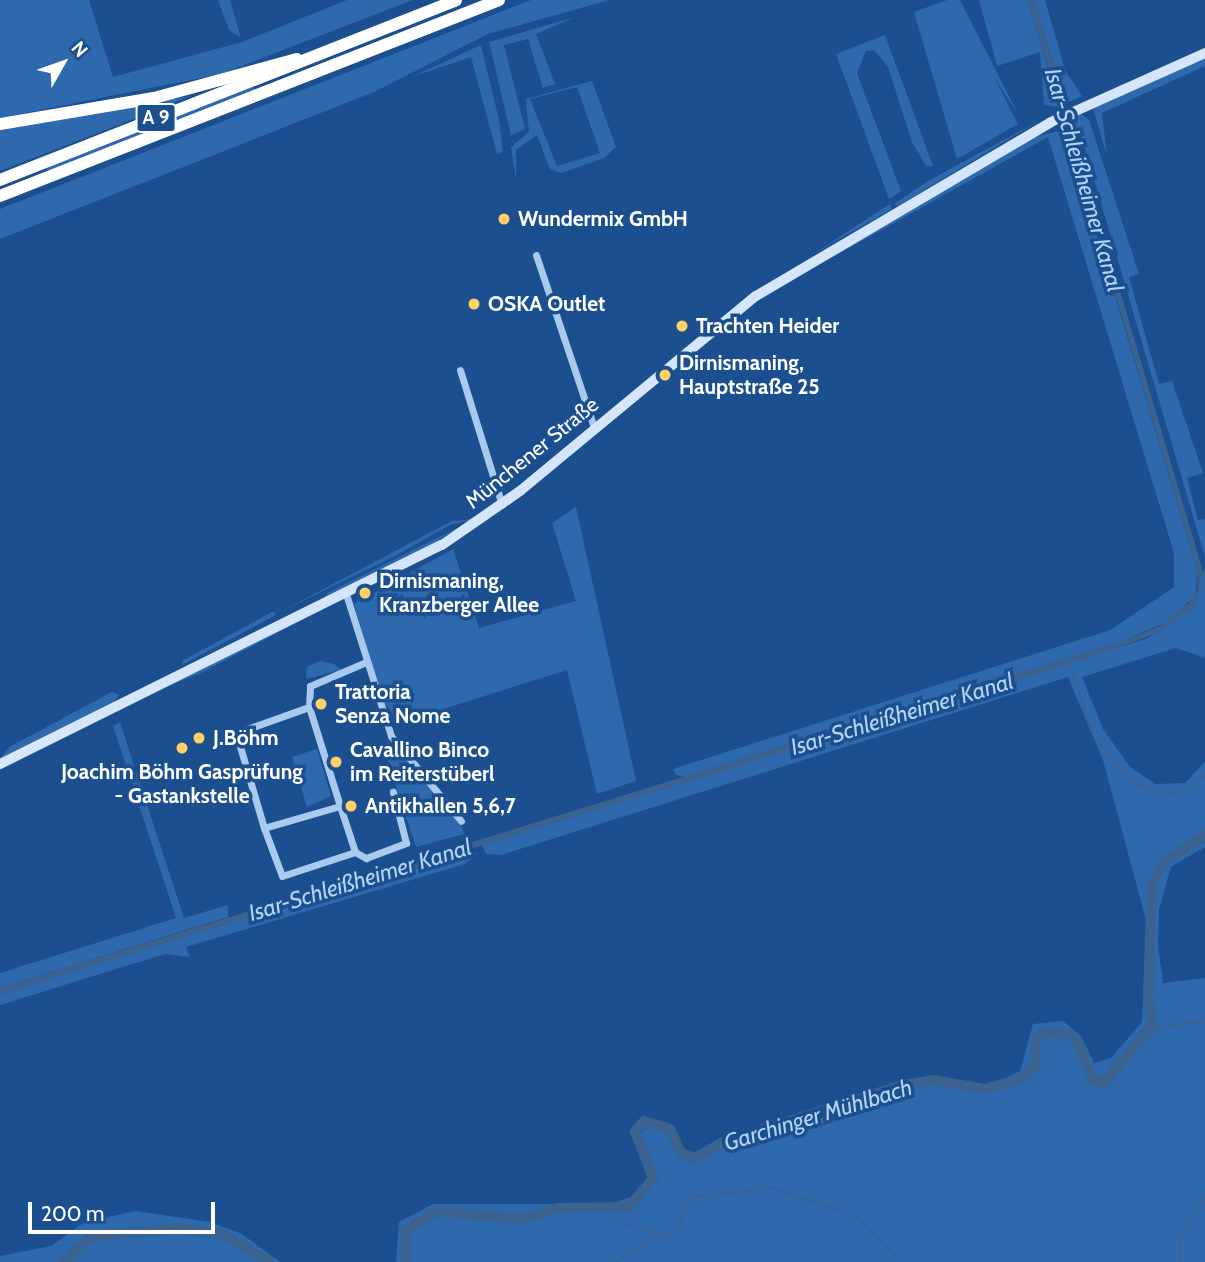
<!DOCTYPE html>
<html>
<head>
<meta charset="utf-8">
<style>
  body { margin:0 }
  #map { position:relative; width:1205px; height:1262px; overflow:hidden; background:#1b4f8f; font-family:Cabin,sans-serif }
  div>[style] { position:absolute }
  .green>* { inset:0; background:#2e69ad }
  .water>* { inset:0; background:#3c6290 }
  .stream>* { height:2px; margin:-1px; padding:0 1px; transform-origin:1px; border-radius:1px; background:#3c6290 }
  .river>* { height:10px; margin:-5px; padding:0 5px; transform-origin:5px; border-radius:5px; background:#3c6290 }
  .street>* { height:7px; margin:-3.5px; padding:0 3.5px; transform-origin:3.5px; border-radius:3.5px; background:#a9c9ee }
  .secondary>* { height:10px; margin:-5px; padding:0 5px; transform-origin:5px; border-radius:5px; background:#d6e6fa }
  .highway>* { height:12px; margin:-6px; padding:0 6px; transform-origin:6px; border-radius:6px; background:#fff }
  .dots>* { width:19px; height:19px; translate:-50% -50%; box-sizing:border-box; border:4px solid #1b4f8f; border-radius:50% }
  span { translate:-50% -50%; white-space:nowrap; text-align:center; line-height:1.15; -webkit-text-stroke:7px #1b4f8f; paint-order:stroke }
  .shield-label span { padding:2px 5px; background:#1b4f8f; border:2px solid; border-radius:5px; -webkit-text-stroke-width:0 }
  .shield-label { font-size:19px; color:#fff; font-weight:700 }
  .poi-label { font-size:21px; color:#fff; font-weight:700 }
  .left { translate:0 -50%; text-align:left }
  .street-label { font-size:21px; color:#fff }
  .water-label { font-size:23px; color:#b5d3f5; font-style:italic }
  .north { position:absolute; left:28px; top:28px; width:70px; height:70px; -webkit-text-stroke:5px #1b4f8f; paint-order:stroke; rotate:50deg; font-size:19px; font-weight:700; line-height:28px; text-align:center; color:#fff }
  .north::after { content:''; display:block; margin:auto; width:24px; height:32px; background:#fff; clip-path:polygon(50% 0,100% 100%,50% 72%,0 100%) }
  .scale { position:absolute; left:28px; top:1202px; width:187px; height:32px; box-sizing:border-box; border:4px solid #fff; border-top:0; padding-left:9px; font-size:21px; line-height:24px; white-space:nowrap; color:#fff; -webkit-text-stroke:5px #1b4f8f; paint-order:stroke }
</style>
</head>
<body>
<div id="map">
  <div class="green">
    <i style="clip-path:polygon(0 0,89px 0,113px 77px,242px 42px,347px 0,413px 0,221px 74px,0 118px)"></i>
    <i style="clip-path:polygon(218px 0,230px 0,241px 38px,229px 30px)"></i>
    <i style="clip-path:polygon(531px 0,609px 0,488px 34px,374px 92px,0 239px,0 209px)"></i>
    <i style="clip-path:polygon(947px 0,960px 0,1019px 116px,994px 77px,1018px 124px,957px 159px,914px 12px)"></i>
    <i style="clip-path:polygon(979px 0,1028px 0,1059px 107px,1044px 105px,1040px 52px,997px 66px)"></i>
    <i style="clip-path:polygon(1034px 0,1045px 0,1065px 70px,1082px 96px,1065px 104px)"></i>
    <i style="clip-path:polygon(575px 17px,536px 34px,555px 84px,543px 88px,528px 39px,504px 45px,525px 129px,511px 135px,489px 42px)"></i>
    <i style="clip-path:polygon(885px 35px,933px 166px,926px 166px,912px 142px,888px 67px,874px 50px,866px 51px,857px 73px,901px 191px,889px 199px,836px 54px)"></i>
    <i style="clip-path:polygon(481px 45px,499px 120px,503px 152px,497px 154px,471px 57px,409px 78px)"></i>
    <i style="clip-path:polygon(1205px 57px,1205px 66px,1102px 113px,1107px 156px,1093px 109px)"></i>
    <i style="clip-path:polygon(evenodd,592px 81px,616px 147px,604px 158px,561px 173px,550px 169px,537px 135px,516px 150px,516px 180px,511px 147px,529px 132px,526px 99px,592px 81px,577px 87px,600px 153px,557px 166px,530px 99px,577px 87px)"></i>
    <i style="clip-path:polygon(254px 86px,255px 90px,48px 171px,46px 167px)"></i>
    <i style="clip-path:polygon(191px 96px,93px 135px,0 171px,0 129px)"></i>
    <i style="clip-path:polygon(1080px 113px,1089px 120px,1139px 274px,1129px 277px,1159px 384px,1172px 381px,1203px 473px,1187px 478px,1198px 520px,1205px 519px,1205px 557px,1079px 128px,1072px 129px,1070px 119px)"></i>
    <i style="clip-path:polygon(1042px 119px,898px 206px,894px 204px,928px 181px)"></i>
    <i style="clip-path:polygon(1063px 122px,1197px 570px,1196px 595px,1167px 622px,1117px 643px,683px 777px,675px 774px,673px 769px,1110px 630px,1174px 587px,1174px 553px,1048px 137px,817px 266px,1026px 139px,1059px 131px)"></i>
    <i style="clip-path:polygon(890px 204px,892px 209px,813px 254px,847px 232px)"></i>
    <i style="clip-path:polygon(576px 507px,636px 781px,597px 794px,567px 670px,399px 723px,382px 699px,354px 604px,453px 549px,479px 628px,576px 601px,552px 523px)"></i>
    <i style="clip-path:polygon(475px 519px,450px 525px,395px 556px,280px 612px,452px 521px)"></i>
    <i style="clip-path:polygon(461px 526px,417px 553px,326px 599px,327px 593px)"></i>
    <i style="clip-path:polygon(1205px 566px,1205px 658px,1176px 648px,1082px 677px,1103px 729px,1130px 767px,1155px 784px,1185px 783px,1205px 762px,1205px 847px,1171px 867px,1159px 909px,1158px 946px,1163px 983px,1205px 978px,1205px 1262px,396px 1262px,399px 1222px,433px 1204px,611px 1204px,642px 1193px,657px 1177px,639px 1137px,647px 1124px,664px 1128px,682px 1159px,694px 1163px,728px 1145px,791px 1133px,875px 1092px,933px 1079px,983px 1089px,1020px 1071px,1033px 1024px,1063px 1021px,1081px 1036px,1094px 1063px,1111px 1058px,1142px 1022px,1146px 920px,1103px 760px,1068px 677px,501px 855px,486px 854px,482px 845px,1148px 638px,1194px 607px)"></i>
    <i style="clip-path:polygon(327px 607px,201px 673px,168px 686px)"></i>
    <i style="clip-path:polygon(274px 611px,276px 615px,182px 665px,182px 661px)"></i>
    <i style="clip-path:polygon(320px 661px,334px 664px,341px 670px,306px 679px,307px 667px)"></i>
    <i style="clip-path:polygon(112px 692px,119px 695px,113px 703px,0 759px,9px 747px)"></i>
    <i style="clip-path:polygon(120px 722px,184px 918px,228px 905px,228px 917px,0 988px,0 973px,176px 918px,113px 726px)"></i>
    <i style="clip-path:polygon(391px 741px,461px 825px,464px 834px,416px 847px,382px 744px)"></i>
    <i style="clip-path:polygon(317px 749px,331px 796px,307px 807px,292px 757px)"></i>
    <i style="clip-path:polygon(478px 852px,465px 864px,186px 947px,190px 957px,165px 954px,0 1005px,0 994px,445px 856px,447px 861px)"></i>
    <i style="clip-path:polygon(136px 1211px,210px 1222px,242px 1234px,280px 1262px,0 1262px,0 1256px,51px 1246px,85px 1222px)"></i>
  </div>
  <div class="water">
    <i style="clip-path:polygon(1028px 0,1034px 0,1204px 575px,1194px 607px,1160px 632px,1086px 659px,0 994px,0 988px,1117px 643px,1158px 627px,1189px 603px,1198px 589px,1197px 570px)"></i>
  </div>
  <div class="stream">
    <i style="left:1069px;top:664px;width:79px;rotate:70.9deg"></i>
    <i style="left:1095px;top:739px;width:56px;rotate:50.1deg"></i>
    <i style="left:1131px;top:782px;width:46px;rotate:16.5deg"></i>
    <i style="left:1175px;top:795px;width:35px;rotate:-31deg"></i>
    <i style="left:1152px;top:1028px;width:53px;rotate:-7.5deg"></i>
    <i style="left:615px;top:1211px;width:15px;rotate:58deg"></i>
    <i style="left:623px;top:1224px;width:46px;rotate:15.3deg"></i>
    <i style="left:667px;top:1236px;width:16px;rotate:-35deg"></i>
    <i style="left:680px;top:1227px;width:20px;rotate:-81deg"></i>
    <i style="left:683px;top:1207px;width:16px;rotate:-40deg"></i>
    <i style="left:695px;top:1197px;width:77px;rotate:-6.8deg"></i>
    <i style="left:771px;top:1188px;width:88px;rotate:17.8deg"></i>
    <i style="left:855px;top:1215px;width:66px;rotate:45deg"></i>
    <i style="left:617px;top:1262px;width:47px;rotate:-33.7deg"></i>
    <i style="left:1180px;top:1262px;width:25px;rotate:-90deg"></i>
    <i style="left:1180px;top:1237px;width:45px;rotate:-56.7deg"></i>
  </div>
  <div class="river">
    <i style="left:64px;top:1262px;width:38px;rotate:-43deg"></i>
    <i style="left:92px;top:1236px;width:90px;rotate:-5.1deg"></i>
    <i style="left:182px;top:1228px;width:44px;rotate:9.2deg"></i>
    <i style="left:225px;top:1235px;width:52px;rotate:31deg"></i>
    <i style="left:406px;top:1262px;width:32px;rotate:-90deg"></i>
    <i style="left:406px;top:1230px;width:37px;rotate:-31deg"></i>
    <i style="left:438px;top:1211px;width:83px;rotate:5.5deg"></i>
    <i style="left:521px;top:1219px;width:38px;rotate:-17deg"></i>
    <i style="left:557px;top:1208px;width:72px;rotate:-0.8deg"></i>
    <i style="left:629px;top:1207px;width:38px;rotate:-50deg"></i>
    <i style="left:653px;top:1178px;width:50px;rotate:-111deg"></i>
    <i style="left:635px;top:1131px;width:13px;rotate:-48deg"></i>
    <i style="left:644px;top:1121px;width:27px;rotate:17deg"></i>
    <i style="left:670px;top:1129px;width:26px;rotate:65deg"></i>
    <i style="left:681px;top:1153px;width:15px;rotate:20deg"></i>
    <i style="left:695px;top:1158px;width:34px;rotate:-30deg"></i>
    <i style="left:725px;top:1141px;width:187px;rotate:-17.5deg"></i>
    <i style="left:903px;top:1085px;width:30px;rotate:-9deg"></i>
    <i style="left:933px;top:1080px;width:53px;rotate:9.8deg"></i>
    <i style="left:985px;top:1089px;width:40px;rotate:-16deg"></i>
    <i style="left:1023px;top:1078px;width:18px;rotate:-45deg"></i>
    <i style="left:1036px;top:1065px;width:25px;rotate:-92deg"></i>
    <i style="left:1035px;top:1040px;width:13px;rotate:-39deg"></i>
    <i style="left:1045px;top:1032px;width:23px;rotate:5deg"></i>
    <i style="left:1068px;top:1034px;width:15px;rotate:42deg"></i>
    <i style="left:1079px;top:1044px;width:40px;rotate:69deg"></i>
    <i style="left:1093px;top:1081px;width:12px;rotate:5deg"></i>
    <i style="left:1105px;top:1082px;width:75px;rotate:-50.4deg"></i>
    <i style="left:1153px;top:1024px;width:23px;rotate:-103deg"></i>
    <i style="left:1148px;top:1002px;width:118px;rotate:-88.1deg"></i>
    <i style="left:1152px;top:884px;width:25px;rotate:-61deg"></i>
    <i style="left:1164px;top:862px;width:49px;rotate:-33.4deg"></i>
  </div>
  <div class="street">
    <i style="left:536px;top:255px;width:182px;rotate:71.4deg"></i>
    <i style="left:460px;top:370px;width:141px;rotate:72.7deg"></i>
    <i style="left:346px;top:594px;width:149px;rotate:72.4deg"></i>
    <i style="left:391px;top:736px;width:110px;rotate:50.5deg"></i>
    <i style="left:309px;top:707px;width:104px;rotate:72.6deg"></i>
    <i style="left:340px;top:806px;width:79px;rotate:163.9deg"></i>
    <i style="left:264px;top:828px;width:99px;rotate:-106.4deg"></i>
    <i style="left:236px;top:733px;width:77px;rotate:-19.6deg"></i>
    <i style="left:309px;top:707px;width:21px;rotate:-87deg"></i>
    <i style="left:310px;top:686px;width:61px;rotate:-23.2deg"></i>
    <i style="left:340px;top:806px;width:48px;rotate:71.9deg"></i>
    <i style="left:355px;top:852px;width:13px;rotate:29deg"></i>
    <i style="left:366px;top:858px;width:43px;rotate:-20.6deg"></i>
    <i style="left:406px;top:843px;width:53px;rotate:-104.3deg"></i>
    <i style="left:264px;top:828px;width:51px;rotate:69.4deg"></i>
    <i style="left:282px;top:876px;width:77px;rotate:-18.2deg"></i>
  </div>
  <div class="secondary">
    <i style="left:0;top:764px;width:493px;rotate:-26.4deg"></i>
    <i style="left:442px;top:545px;width:95px;rotate:-34.7deg"></i>
    <i style="left:520px;top:491px;width:306px;rotate:-39.6deg"></i>
    <i style="left:756px;top:296px;width:342px;rotate:-30.5deg"></i>
    <i style="left:1051px;top:122px;width:169px;rotate:-24.1deg"></i>
  </div>
  <div class="highway">
    <i style="left:0;top:124px;width:156px;rotate:-9.6deg"></i>
    <i style="left:154px;top:98px;width:148px;rotate:-15.3deg"></i>
    <i style="left:0;top:180px;width:490px;rotate:-21.5deg"></i>
    <i style="left:0;top:196px;width:536px;rotate:-21.44deg"></i>
  </div>
  <div class="dots">
    <i style="left:504px;top:219px;background:#ffd166"></i>
    <i style="left:474px;top:304px;background:#ffd166"></i>
    <i style="left:682px;top:326px;background:#ffd166"></i>
    <i style="left:665px;top:375px;background:#ffd166"></i>
    <i style="left:365px;top:593px;background:#ffd166"></i>
    <i style="left:321px;top:704px;background:#ffd166"></i>
    <i style="left:199px;top:738px;background:#ffd166"></i>
    <i style="left:182px;top:748px;background:#ffd166"></i>
    <i style="left:336px;top:762px;background:#ffd166"></i>
    <i style="left:351px;top:806px;background:#ffd166"></i>
  </div>
  <div class="shield-label">
    <span style="left:156px;top:118px">A 9</span>
  </div>
  <div class="poi-label">
    <span class="left" style="left:518px;top:219px">Wundermix GmbH</span>
    <span class="left" style="left:488px;top:304px">OSKA Outlet</span>
    <span class="left" style="left:696px;top:326px">Trachten Heider</span>
    <span class="left" style="left:679px;top:375px">Dirnismaning,<br>Hauptstraße 25</span>
    <span class="left" style="left:379px;top:593px">Dirnismaning,<br>Kranzberger Allee</span>
    <span class="left" style="left:335px;top:704px">Trattoria<br>Senza Nome</span>
    <span class="left" style="left:213px;top:738px">J.Böhm</span>
    <span class="left" style="left:350px;top:762px">Cavallino Binco<br>im Reiterstüberl</span>
    <span style="left:182px;top:784px">Joachim Böhm Gasprüfung<br>- Gastankstelle</span>
    <span class="left" style="left:365px;top:806px">Antikhallen 5,6,7</span>
  </div>
  <div class="street-label">
    <span style="left:532px;top:453px;rotate:-39deg">Münchener Straße</span>
  </div>
  <div class="water-label">
    <span style="left:1084px;top:180px;rotate:74deg">Isar-Schleißheimer Kanal</span>
    <span style="left:902px;top:714px;rotate:-17deg">Isar-Schleißheimer Kanal</span>
    <span style="left:360px;top:880px;rotate:-17deg">Isar-Schleißheimer Kanal</span>
    <span style="left:818px;top:1115px;rotate:-17deg">Garchinger Mühlbach</span>
  </div>
  <div class="north">N</div>
  <div class="scale">200 m</div>
</div>
</body>
</html>
